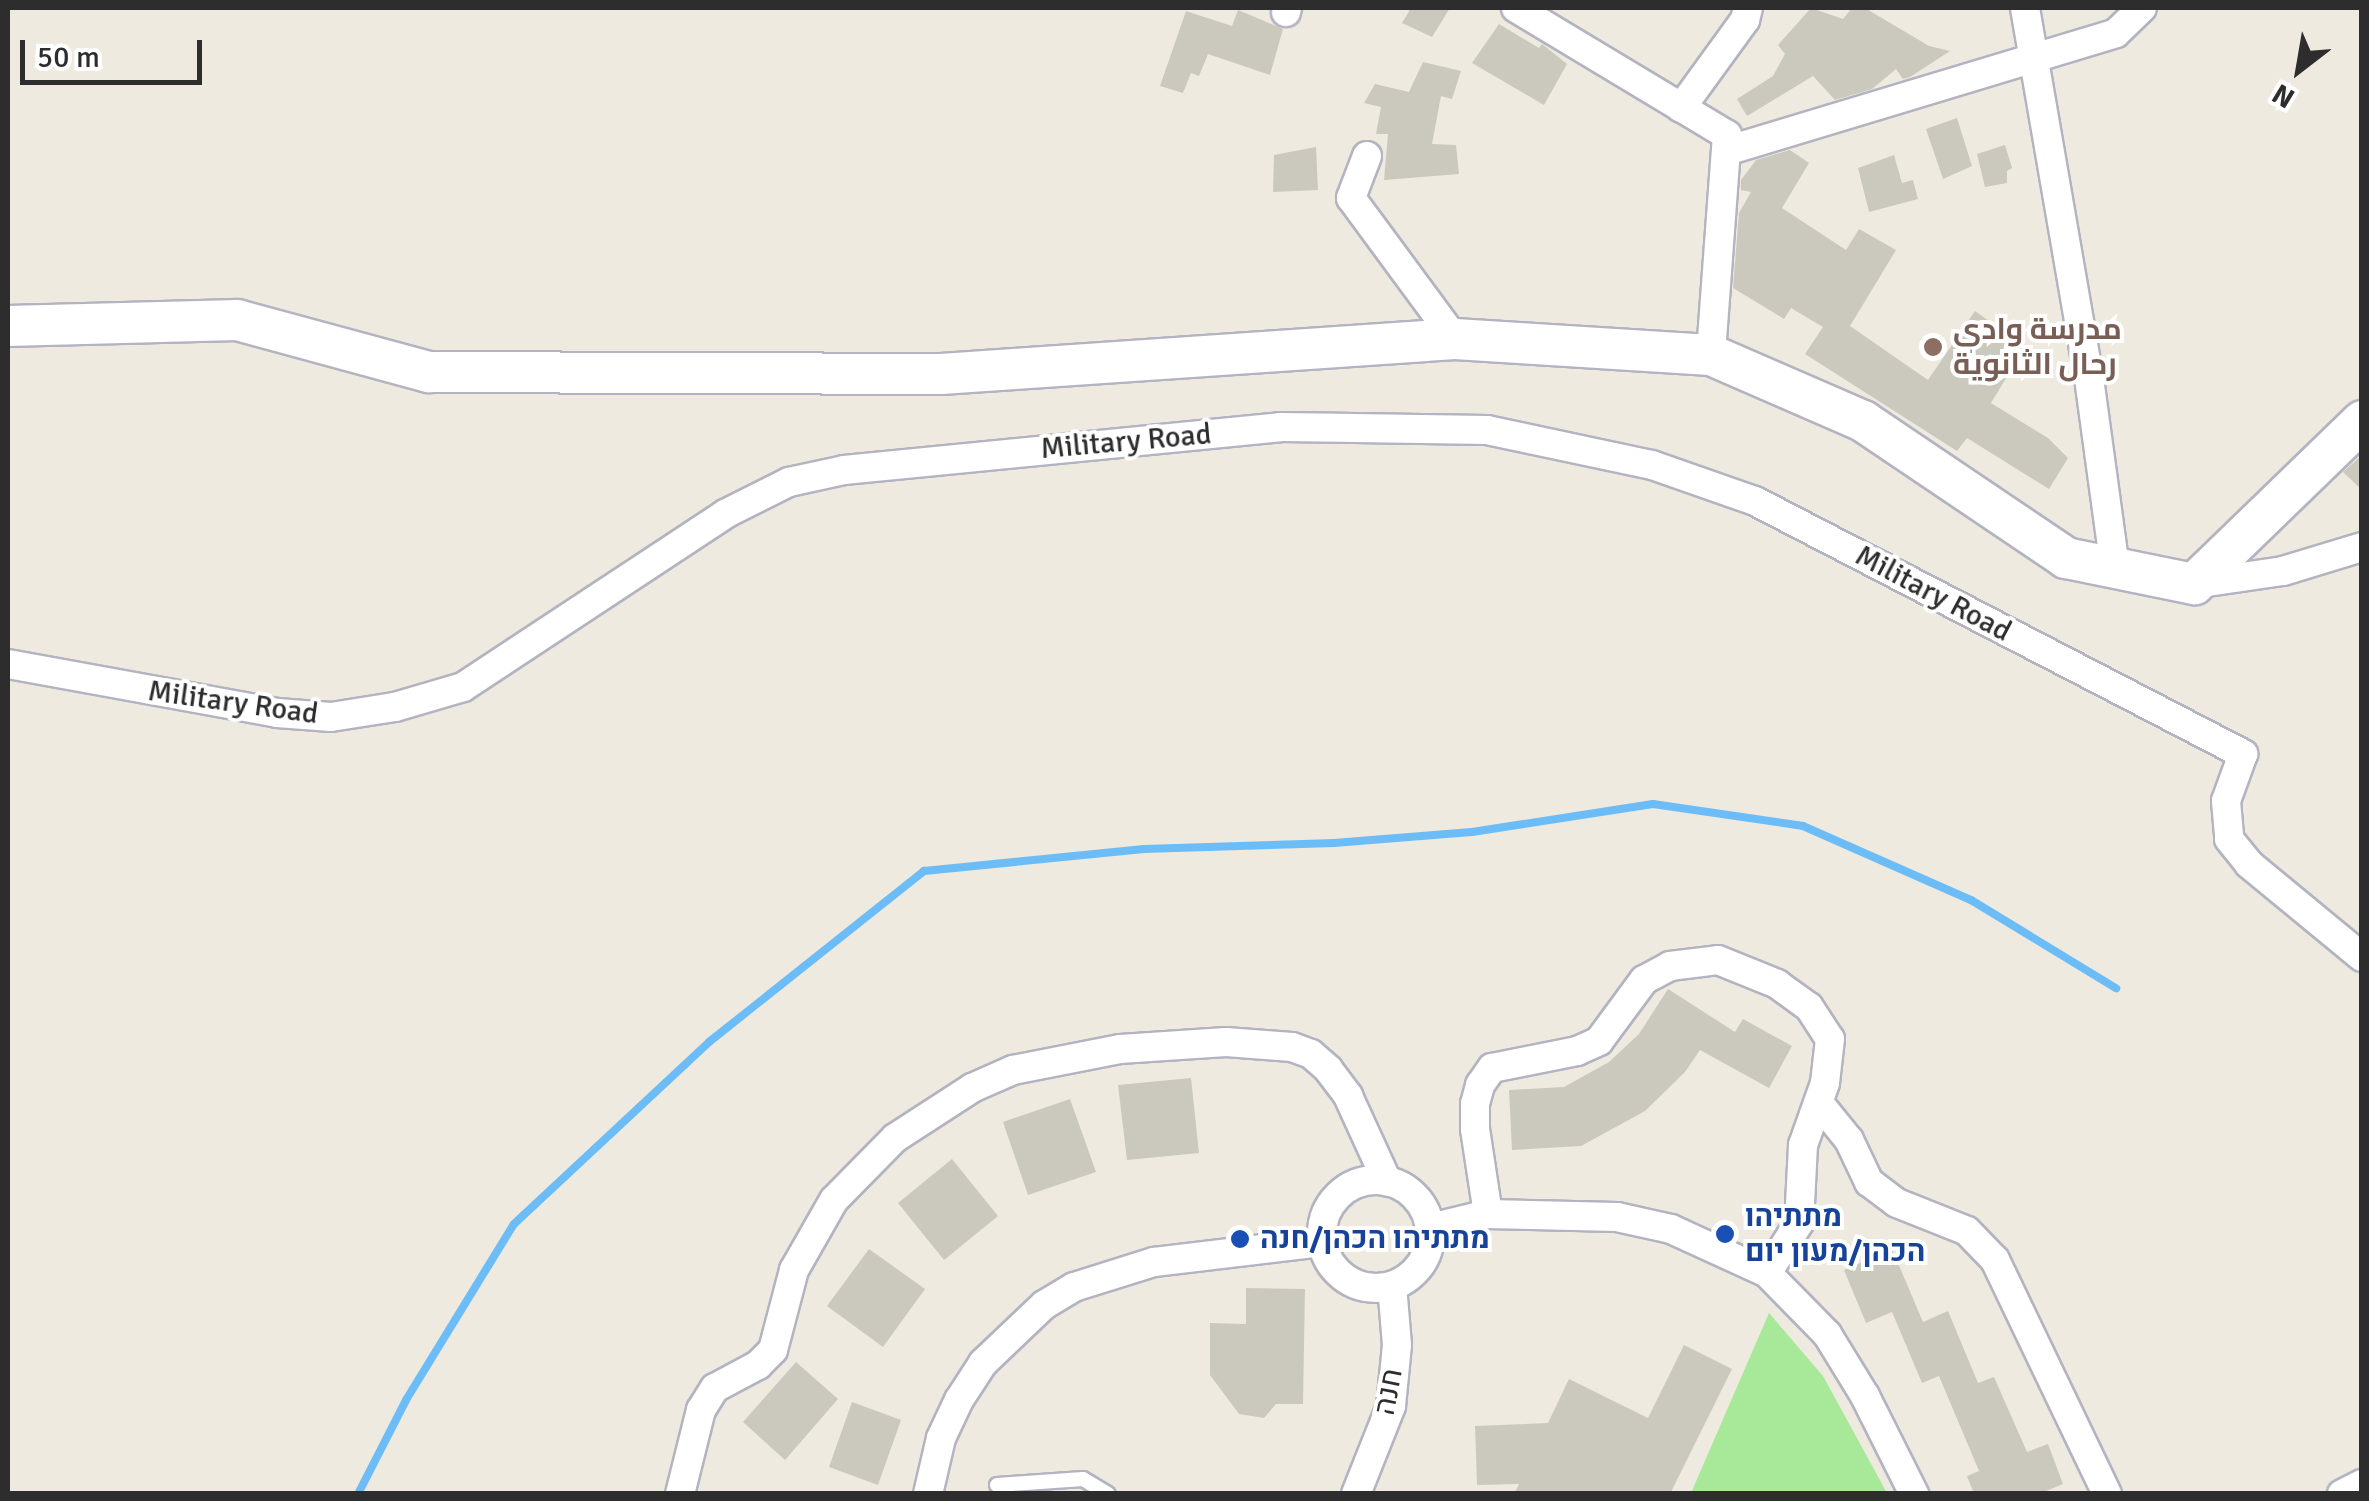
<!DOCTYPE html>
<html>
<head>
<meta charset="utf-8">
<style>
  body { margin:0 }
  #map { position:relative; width:2369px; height:1501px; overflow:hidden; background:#efeadf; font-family:Signika,Cairo,Heebo,sans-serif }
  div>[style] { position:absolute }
  .green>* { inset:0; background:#a7e998 }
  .stream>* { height:8px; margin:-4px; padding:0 4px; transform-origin:4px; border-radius:4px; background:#6cbdf7 }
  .building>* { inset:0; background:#cbc8bd }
  .roads { filter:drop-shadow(2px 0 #b3b3c1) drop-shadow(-2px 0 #b3b3c1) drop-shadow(0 2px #b3b3c1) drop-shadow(0 -2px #b3b3c1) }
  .lane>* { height:14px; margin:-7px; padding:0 7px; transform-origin:7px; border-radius:7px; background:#fff }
  .street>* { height:28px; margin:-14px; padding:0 14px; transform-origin:14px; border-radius:14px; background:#fff }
  .street>.ring { margin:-14px; padding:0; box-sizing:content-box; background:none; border:28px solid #fff; border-radius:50% }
  .secondary>* { height:40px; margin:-20px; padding:0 20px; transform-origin:20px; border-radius:20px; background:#fff }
  .dots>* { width:28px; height:28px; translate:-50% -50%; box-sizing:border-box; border:5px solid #fff; border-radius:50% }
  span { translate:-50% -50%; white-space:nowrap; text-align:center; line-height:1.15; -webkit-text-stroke:8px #fff; paint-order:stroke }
  .education-label { font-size:30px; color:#785e54; font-weight:700 }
  .left { translate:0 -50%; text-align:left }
  .street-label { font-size:30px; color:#2d2d2d }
  .transit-label { font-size:30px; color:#164399; font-weight:700 }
  .frame { position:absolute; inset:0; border:10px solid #2d2d2d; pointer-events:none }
  .north { position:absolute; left:2249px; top:20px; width:100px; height:100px; -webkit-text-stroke:8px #fff; paint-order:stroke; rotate:211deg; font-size:28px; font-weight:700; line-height:40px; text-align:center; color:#2d2d2d }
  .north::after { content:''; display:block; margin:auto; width:35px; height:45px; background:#2d2d2d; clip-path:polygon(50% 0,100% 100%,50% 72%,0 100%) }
  .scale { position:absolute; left:20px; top:40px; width:182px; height:45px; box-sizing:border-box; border:5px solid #2d2d2d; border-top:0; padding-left:12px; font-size:30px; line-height:35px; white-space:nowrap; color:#2d2d2d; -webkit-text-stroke:8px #fff; paint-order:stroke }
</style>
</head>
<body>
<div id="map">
  <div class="green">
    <i style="clip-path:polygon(1769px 1313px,1823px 1376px,1887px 1493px,1691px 1493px)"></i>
  </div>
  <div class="stream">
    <i style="left:358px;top:1494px;width:106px;rotate:-62.9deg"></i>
    <i style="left:406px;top:1400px;width:206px;rotate:-58.5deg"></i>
    <i style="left:514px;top:1224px;width:267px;rotate:-43deg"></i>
    <i style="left:709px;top:1042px;width:275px;rotate:-38.5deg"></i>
    <i style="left:924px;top:871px;width:221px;rotate:-5.7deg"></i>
    <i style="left:1144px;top:849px;width:190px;rotate:-1.8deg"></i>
    <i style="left:1334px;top:843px;width:138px;rotate:-4.6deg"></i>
    <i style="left:1472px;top:832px;width:183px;rotate:-8.8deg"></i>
    <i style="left:1653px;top:804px;width:152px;rotate:8.3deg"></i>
    <i style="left:1803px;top:826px;width:184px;rotate:23.8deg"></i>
    <i style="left:1971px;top:900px;width:170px;rotate:31.3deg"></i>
  </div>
  <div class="building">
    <i style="clip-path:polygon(1411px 8px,1450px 8px,1432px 37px,1402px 23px)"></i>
    <i style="clip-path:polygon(1811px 8px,1843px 19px,1852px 8px,1865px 8px,1929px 46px,1950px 51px,1910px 77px,1903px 79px,1896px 69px,1872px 89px,1835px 100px,1813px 76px,1747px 116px,1737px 99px,1773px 76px,1785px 54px,1778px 45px)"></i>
    <i style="clip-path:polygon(1238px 10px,1283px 29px,1270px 75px,1208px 54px,1199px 76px,1191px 73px,1183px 93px,1160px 86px,1186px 11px,1232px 26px)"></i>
    <i style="clip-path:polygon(1499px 24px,1539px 48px,1542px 44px,1567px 64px,1544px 105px,1472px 63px)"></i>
    <i style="clip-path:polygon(1423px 62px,1461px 71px,1452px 99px,1441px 96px,1432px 144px,1456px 145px,1459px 174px,1384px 180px,1388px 134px,1376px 134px,1381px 107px,1364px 103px,1375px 84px,1409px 92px)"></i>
    <i style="clip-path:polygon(1957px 118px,1972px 166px,1943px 179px,1926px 129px)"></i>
    <i style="clip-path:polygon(2005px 145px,2012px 168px,2007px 171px,2007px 183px,1985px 187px,1977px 154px)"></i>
    <i style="clip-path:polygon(1316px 147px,1318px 190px,1273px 192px,1274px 155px)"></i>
    <i style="clip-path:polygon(1790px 150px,1809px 163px,1782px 208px,1846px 250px,1859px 229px,1896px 250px,1850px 326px,1928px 380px,1975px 311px,2025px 347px,1991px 403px,2048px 438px,2068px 458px,2049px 489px,1967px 438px,1957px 451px,1805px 354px,1823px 327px,1791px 308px,1784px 319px,1733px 288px,1739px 213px,1751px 192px,1741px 190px,1741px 180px,1756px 160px)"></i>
    <i style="clip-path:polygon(1894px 155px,1902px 183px,1913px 180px,1918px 199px,1869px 212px,1858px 168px)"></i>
    <i style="clip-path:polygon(2362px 455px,2362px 490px,2343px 472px)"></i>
    <i style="clip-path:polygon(1668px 989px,1735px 1032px,1743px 1019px,1792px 1046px,1769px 1088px,1700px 1050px,1685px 1072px,1645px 1111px,1581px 1146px,1512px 1150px,1509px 1090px,1564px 1087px,1609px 1062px,1639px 1034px)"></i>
    <i style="clip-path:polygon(1191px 1078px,1199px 1153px,1127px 1160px,1118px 1085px)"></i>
    <i style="clip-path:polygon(1070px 1099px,1096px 1172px,1028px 1195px,1003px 1122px)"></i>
    <i style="clip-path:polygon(952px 1159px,998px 1216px,944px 1260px,898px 1203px)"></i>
    <i style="clip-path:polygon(869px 1249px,925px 1289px,883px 1347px,827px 1306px)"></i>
    <i style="clip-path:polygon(1892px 1249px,1923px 1322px,1948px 1311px,1978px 1383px,1994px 1377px,2027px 1452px,2048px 1444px,2063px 1484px,2039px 1494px,1974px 1494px,1967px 1476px,1979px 1471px,1939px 1376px,1922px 1383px,1892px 1312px,1866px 1323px,1844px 1270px)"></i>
    <i style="clip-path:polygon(1246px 1288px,1305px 1289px,1303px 1404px,1276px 1404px,1264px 1418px,1239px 1414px,1210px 1375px,1210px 1323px,1246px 1324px)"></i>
    <i style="clip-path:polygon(1684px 1345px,1732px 1369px,1670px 1494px,1514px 1494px,1519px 1484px,1477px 1485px,1475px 1426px,1548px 1423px,1569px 1379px,1648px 1418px)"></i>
    <i style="clip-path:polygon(796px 1362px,838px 1399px,785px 1460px,743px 1422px)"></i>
    <i style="clip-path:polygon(852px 1402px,901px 1420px,878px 1485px,829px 1467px)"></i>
  </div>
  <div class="roads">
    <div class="lane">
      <i style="left:997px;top:1485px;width:86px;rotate:-4deg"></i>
      <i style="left:1083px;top:1479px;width:29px;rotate:31deg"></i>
    </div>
    <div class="street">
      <i style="left:1516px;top:8px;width:246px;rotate:31deg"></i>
      <i style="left:1727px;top:135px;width:221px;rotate:94.2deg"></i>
      <i style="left:2025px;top:8px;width:368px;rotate:80.2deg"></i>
      <i style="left:2088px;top:371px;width:199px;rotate:82.2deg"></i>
      <i style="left:1286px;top:12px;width:4px;rotate:-76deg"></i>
      <i style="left:1681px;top:108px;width:109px;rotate:-54deg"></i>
      <i style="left:1745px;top:20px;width:12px;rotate:-76deg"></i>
      <i style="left:1726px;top:151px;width:407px;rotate:-16.8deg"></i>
      <i style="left:2116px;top:33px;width:36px;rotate:-44deg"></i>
      <i style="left:1367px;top:156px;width:45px;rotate:110.9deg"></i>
      <i style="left:1351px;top:198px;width:175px;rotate:53.6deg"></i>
      <i style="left:2194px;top:584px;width:90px;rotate:-8.3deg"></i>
      <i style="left:2283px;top:571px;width:83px;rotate:-16.9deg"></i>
      <i style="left:8px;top:664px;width:273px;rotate:10.3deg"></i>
      <i style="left:277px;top:713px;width:54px;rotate:4.2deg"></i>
      <i style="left:331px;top:717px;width:65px;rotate:-8.9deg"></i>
      <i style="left:395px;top:707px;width:71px;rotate:-16.4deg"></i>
      <i style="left:463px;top:687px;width:314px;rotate:-33.4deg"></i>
      <i style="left:725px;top:514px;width:72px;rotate:-26.6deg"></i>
      <i style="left:789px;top:482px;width:56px;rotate:-12.3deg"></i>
      <i style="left:844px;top:470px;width:438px;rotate:-5.6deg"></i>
      <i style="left:1280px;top:427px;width:207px;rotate:0.8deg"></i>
      <i style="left:1487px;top:430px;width:169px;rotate:12deg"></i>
      <i style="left:1652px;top:465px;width:109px;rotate:19.3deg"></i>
      <i style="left:1755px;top:501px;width:550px;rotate:27.4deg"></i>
      <i style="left:2243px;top:754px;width:50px;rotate:109.9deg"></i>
      <i style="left:2226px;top:801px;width:38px;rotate:85deg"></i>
      <i style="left:2229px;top:839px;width:32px;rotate:51deg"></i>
      <i style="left:2249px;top:864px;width:146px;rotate:39.5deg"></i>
      <i style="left:1819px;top:1103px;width:48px;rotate:51deg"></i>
      <i style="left:1849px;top:1140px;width:47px;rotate:64.5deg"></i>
      <i style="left:1869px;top:1182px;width:35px;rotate:37deg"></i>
      <i style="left:1897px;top:1203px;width:75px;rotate:21.8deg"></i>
      <i style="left:1967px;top:1231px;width:40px;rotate:46deg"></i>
      <i style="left:1995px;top:1260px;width:259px;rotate:64.4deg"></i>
      <i class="ring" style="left:1322px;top:1180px;width:80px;height:80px"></i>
      <i style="left:1488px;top:1214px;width:86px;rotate:-98.7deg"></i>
      <i style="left:1475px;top:1129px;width:25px;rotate:-90deg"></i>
      <i style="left:1475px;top:1104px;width:20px;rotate:-75deg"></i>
      <i style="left:1480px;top:1085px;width:21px;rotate:-55deg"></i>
      <i style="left:1492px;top:1068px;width:87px;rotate:-11.3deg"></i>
      <i style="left:1577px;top:1051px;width:24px;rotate:-24deg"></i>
      <i style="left:1599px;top:1041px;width:76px;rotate:-53.6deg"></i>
      <i style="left:1644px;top:980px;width:30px;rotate:-28deg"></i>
      <i style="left:1670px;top:966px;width:48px;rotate:-7.1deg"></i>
      <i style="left:1718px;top:960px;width:64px;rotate:22.1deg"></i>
      <i style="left:1777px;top:984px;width:39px;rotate:36deg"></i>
      <i style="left:1809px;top:1007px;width:38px;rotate:57deg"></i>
      <i style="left:1830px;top:1039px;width:44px;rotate:96.5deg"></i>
      <i style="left:1825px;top:1083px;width:66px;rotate:109.5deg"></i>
      <i style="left:1803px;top:1145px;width:78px;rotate:92.9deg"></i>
      <i style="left:1799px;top:1223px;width:59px;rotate:122.6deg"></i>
      <i style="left:1430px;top:1228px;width:60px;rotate:-13.6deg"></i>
      <i style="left:1488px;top:1214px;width:129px;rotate:1.3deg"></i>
      <i style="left:1617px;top:1217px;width:55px;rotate:12.5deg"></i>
      <i style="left:1671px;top:1229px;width:106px;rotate:24.6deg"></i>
      <i style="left:1767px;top:1273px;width:86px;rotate:45.5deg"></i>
      <i style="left:1827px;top:1334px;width:73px;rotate:58.5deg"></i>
      <i style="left:1865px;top:1396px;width:110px;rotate:63.4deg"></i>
      <i style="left:680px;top:1494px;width:87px;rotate:-76deg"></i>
      <i style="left:701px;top:1410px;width:26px;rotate:-58deg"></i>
      <i style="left:715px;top:1388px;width:49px;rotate:-28.1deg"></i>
      <i style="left:758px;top:1365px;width:21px;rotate:-45deg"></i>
      <i style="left:773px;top:1350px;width:83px;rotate:-75.3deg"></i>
      <i style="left:794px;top:1270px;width:81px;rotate:-60.3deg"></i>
      <i style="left:834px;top:1200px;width:87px;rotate:-45.5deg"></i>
      <i style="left:895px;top:1138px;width:92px;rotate:-33deg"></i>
      <i style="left:972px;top:1088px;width:45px;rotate:-23.7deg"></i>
      <i style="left:1013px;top:1070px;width:109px;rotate:-11.1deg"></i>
      <i style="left:1120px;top:1049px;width:106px;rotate:-3.8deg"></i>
      <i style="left:1226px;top:1042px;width:66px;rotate:4.3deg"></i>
      <i style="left:1292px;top:1047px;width:20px;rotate:20deg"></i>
      <i style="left:1311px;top:1054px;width:23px;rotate:41deg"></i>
      <i style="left:1328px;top:1069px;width:34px;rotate:53deg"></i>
      <i style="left:1348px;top:1096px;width:94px;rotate:65.4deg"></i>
      <i style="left:928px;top:1494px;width:57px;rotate:-76.9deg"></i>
      <i style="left:941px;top:1438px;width:42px;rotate:-64.7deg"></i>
      <i style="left:959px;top:1400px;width:44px;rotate:-57deg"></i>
      <i style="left:983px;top:1363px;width:84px;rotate:-43.6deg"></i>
      <i style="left:1044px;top:1305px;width:35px;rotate:-31deg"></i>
      <i style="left:1074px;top:1287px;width:84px;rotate:-17.4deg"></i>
      <i style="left:1154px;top:1262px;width:169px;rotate:-6.8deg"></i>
      <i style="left:1356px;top:1494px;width:95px;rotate:-68.3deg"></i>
      <i style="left:1391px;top:1406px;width:61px;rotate:-84.4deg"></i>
      <i style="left:1397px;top:1345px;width:59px;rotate:-94.8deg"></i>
      <i style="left:2342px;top:1494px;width:22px;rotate:-27deg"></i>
    </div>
    <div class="secondary">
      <i style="left:8px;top:326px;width:229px;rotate:-1.5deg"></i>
      <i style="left:237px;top:320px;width:199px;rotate:15.2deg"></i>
      <i style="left:429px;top:372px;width:512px;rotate:0.22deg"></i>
      <i style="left:941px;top:374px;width:515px;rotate:-3.9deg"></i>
      <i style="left:1455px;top:339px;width:256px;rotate:3.6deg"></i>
      <i style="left:1711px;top:355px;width:166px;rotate:23.5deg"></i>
      <i style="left:1863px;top:421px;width:245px;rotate:34deg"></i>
      <i style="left:2066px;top:558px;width:131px;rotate:11.5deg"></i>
      <i style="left:2194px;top:584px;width:234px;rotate:-44.1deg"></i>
    </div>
  </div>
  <div class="dots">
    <i style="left:1933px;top:347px;background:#8d6e63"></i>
    <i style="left:1725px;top:1234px;background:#1a4fb4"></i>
    <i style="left:1240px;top:1239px;background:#1a4fb4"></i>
  </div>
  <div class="education-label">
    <span class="left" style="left:1953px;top:347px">مدرسة وادي<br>رحال الثانوية</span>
  </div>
  <div class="street-label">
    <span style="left:1126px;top:442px;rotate:-5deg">Military Road</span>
    <span style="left:1933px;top:594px;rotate:28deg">Military Road</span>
    <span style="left:233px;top:703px;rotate:8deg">Military Road</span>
    <span style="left:1389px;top:1392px;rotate:-79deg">חנה</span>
  </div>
  <div class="transit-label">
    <span class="left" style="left:1745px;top:1234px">מתתיהו<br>הכהן/מעון יום</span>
    <span class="left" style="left:1260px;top:1239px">מתתיהו הכהן/חנה</span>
  </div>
  <div class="frame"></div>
  <div class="north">N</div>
  <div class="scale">50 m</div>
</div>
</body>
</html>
